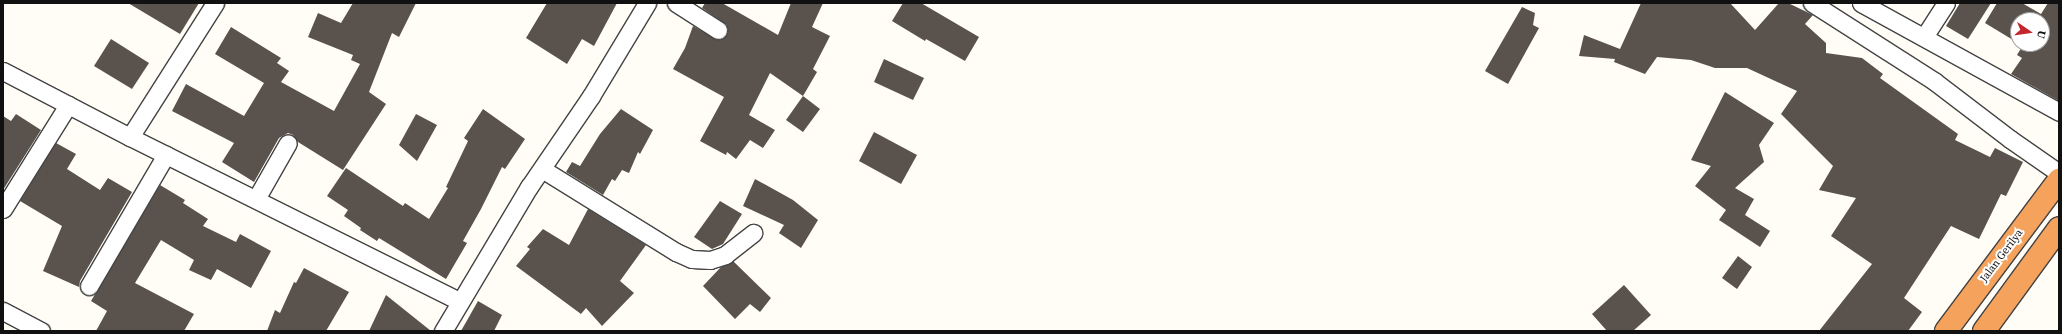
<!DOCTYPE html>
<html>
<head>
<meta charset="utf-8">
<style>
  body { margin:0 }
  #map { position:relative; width:2062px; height:334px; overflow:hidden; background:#fffdf5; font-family:"Source Serif 4",serif }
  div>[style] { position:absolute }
  .building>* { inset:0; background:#5a524d }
  .roads { filter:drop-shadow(1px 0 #444) drop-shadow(-1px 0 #444) drop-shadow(0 1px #444) drop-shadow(0 -1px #444) }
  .street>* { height:17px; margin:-8.5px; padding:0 8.5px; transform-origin:8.5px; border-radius:8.5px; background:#fff }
  .highway>* { height:22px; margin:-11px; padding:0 11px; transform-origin:11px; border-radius:11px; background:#f5a25d }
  span { translate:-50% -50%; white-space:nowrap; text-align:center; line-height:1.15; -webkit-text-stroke:4px #fff; paint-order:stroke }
  .street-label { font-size:11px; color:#111 }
  .frame { position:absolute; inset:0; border:4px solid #111; pointer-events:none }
  .north { position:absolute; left:2010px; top:12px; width:40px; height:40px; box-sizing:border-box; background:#fff; border:1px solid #a0a0a0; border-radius:50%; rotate:103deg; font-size:11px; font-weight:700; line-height:16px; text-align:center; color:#111 }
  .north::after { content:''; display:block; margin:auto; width:14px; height:18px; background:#c4262e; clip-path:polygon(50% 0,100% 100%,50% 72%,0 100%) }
</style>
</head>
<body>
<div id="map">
  <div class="building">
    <i style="clip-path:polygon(128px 3px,199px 3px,180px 34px)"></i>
    <i style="clip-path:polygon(353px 3px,416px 3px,399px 37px,392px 33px,369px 92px,386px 104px,343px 170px,298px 142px,293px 135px,288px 133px,279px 138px,254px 182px,222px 162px,234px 143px,172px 111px,186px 84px,244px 116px,264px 83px,215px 54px,231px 27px,281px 58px,277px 63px,289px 71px,281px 82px,334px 111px,360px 64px,351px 60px,353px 55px,308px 37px,318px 13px,341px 23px)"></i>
    <i style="clip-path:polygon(547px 3px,617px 3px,594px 46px,582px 39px,567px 64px,526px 38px)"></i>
    <i style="clip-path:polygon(705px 3px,722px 3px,778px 35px,791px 3px,823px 3px,812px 27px,830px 36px,813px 69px,817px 72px,803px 96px,770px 73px,749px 115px,775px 130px,763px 148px,750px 140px,736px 159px,727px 152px,726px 155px,700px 141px,724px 97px,673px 69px,685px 48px,693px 26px,717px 40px,723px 39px,727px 35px,727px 25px,702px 8px)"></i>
    <i style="clip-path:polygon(903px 3px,921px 3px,979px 37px,965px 61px,926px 39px,925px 41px,892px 21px)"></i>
    <i style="clip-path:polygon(1641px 3px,1730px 3px,1755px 30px,1779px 3px,1788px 3px,1813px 15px,1805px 24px,1826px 43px,1826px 53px,1862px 58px,1883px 74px,1880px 78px,1958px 134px,1955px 140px,1990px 157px,1995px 148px,2023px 162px,2006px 196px,2001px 194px,1979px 239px,1951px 226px,1904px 298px,1922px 312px,1908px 331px,1819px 331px,1872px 264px,1831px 236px,1856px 198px,1819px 190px,1833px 166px,1781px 114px,1797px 91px,1747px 68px,1715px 68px,1691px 60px,1657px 57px,1645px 74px,1614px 62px,1615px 59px,1579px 56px,1584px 35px,1620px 49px)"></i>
    <i style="clip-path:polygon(1960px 3px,1991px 3px,1968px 39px,1946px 26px)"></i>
    <i style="clip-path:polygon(1997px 3px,2022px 3px,2041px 14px,2048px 3px,2059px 3px,2059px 101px,2011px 74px,2022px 58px,2017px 55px,2023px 45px,2021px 44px,2042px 44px,2042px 20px,2018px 20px,2018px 43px,1985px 23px)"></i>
    <i style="clip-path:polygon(1522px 7px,1535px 13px,1533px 25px,1539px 28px,1508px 84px,1485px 71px)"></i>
    <i style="clip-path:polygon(111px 39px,149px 63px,132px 89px,94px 66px)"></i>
    <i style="clip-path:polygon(884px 59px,924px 78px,913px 100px,874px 82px)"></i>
    <i style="clip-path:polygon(1725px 92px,1774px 123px,1759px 145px,1764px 162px,1735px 188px,1754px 199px,1745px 215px,1770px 231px,1760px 247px,1719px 220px,1726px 210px,1695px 186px,1711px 166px,1691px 160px)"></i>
    <i style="clip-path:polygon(803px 96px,820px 109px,803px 132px,786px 120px)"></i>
    <i style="clip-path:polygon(483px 109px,525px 139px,505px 169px,502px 167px,481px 209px,463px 241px,467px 243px,446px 279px,379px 238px,377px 241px,360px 230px,361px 228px,344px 216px,348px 210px,327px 196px,346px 168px,403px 206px,405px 203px,429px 219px,448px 188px,446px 187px,468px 141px,464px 138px)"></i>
    <i style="clip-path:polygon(621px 109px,653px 130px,640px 154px,638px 152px,629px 173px,622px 170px,615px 181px,612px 179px,603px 195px,566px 172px,572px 162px,580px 166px,600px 134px)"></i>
    <i style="clip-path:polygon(16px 114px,41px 130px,3px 190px,3px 116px,11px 121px)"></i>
    <i style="clip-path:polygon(416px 114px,437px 125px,417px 161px,399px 145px)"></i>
    <i style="clip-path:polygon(874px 132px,917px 155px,901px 184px,859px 161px)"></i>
    <i style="clip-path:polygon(56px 143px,76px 154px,67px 169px,100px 190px,108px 178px,132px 192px,80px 281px,79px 287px,43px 271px,62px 226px,20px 201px)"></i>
    <i style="clip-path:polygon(755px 179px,793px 200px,818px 220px,801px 248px,779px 233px,784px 225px,743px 206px)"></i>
    <i style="clip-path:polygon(160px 185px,185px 200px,183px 203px,208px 219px,203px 226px,236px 242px,240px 234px,271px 251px,251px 288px,217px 269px,211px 280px,189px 270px,194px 260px,161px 240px,135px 283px,194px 314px,184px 331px,96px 331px,107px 311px,91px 301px)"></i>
    <i style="clip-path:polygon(720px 201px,742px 214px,723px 244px,712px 249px,694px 237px)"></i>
    <i style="clip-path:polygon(588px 209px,646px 245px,620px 281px,634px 293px,602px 326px,586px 308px,581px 314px,516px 266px,530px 249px,527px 247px,543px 229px,569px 245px)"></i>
    <i style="clip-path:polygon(1738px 256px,1752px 267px,1737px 289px,1722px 278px)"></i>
    <i style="clip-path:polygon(733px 261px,771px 298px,760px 312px,750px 304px,735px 319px,703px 286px,721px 267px)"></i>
    <i style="clip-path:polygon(304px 268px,349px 292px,326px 331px,267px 331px,275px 310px,280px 313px,294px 282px,296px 283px)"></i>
    <i style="clip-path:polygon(1624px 285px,1651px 315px,1633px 331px,1607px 331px,1592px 314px)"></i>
    <i style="clip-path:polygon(386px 295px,431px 331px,369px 331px)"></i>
    <i style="clip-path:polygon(478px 301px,502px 315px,494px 331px,461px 331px)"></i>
  </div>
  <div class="roads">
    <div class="street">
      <i style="left:676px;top:3px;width:50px;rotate:32.7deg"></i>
      <i style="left:1812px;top:3px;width:145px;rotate:32.6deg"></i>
      <i style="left:1934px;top:81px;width:96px;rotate:37.3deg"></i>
      <i style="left:2010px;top:139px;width:60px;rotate:34.8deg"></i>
      <i style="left:1861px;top:3px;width:226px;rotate:28.8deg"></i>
      <i style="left:1924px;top:37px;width:40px;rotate:-57.1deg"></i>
      <i style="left:3px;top:71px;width:143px;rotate:27.5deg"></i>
      <i style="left:130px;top:137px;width:368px;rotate:26.5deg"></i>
      <i style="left:130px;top:137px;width:159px;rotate:-57.6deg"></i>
      <i style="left:542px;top:169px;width:158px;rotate:31.8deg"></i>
      <i style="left:676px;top:252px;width:17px;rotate:24deg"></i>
      <i style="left:692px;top:259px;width:18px;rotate:3deg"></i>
      <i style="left:710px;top:260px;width:16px;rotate:-18deg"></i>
      <i style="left:725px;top:255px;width:36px;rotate:-38deg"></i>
      <i style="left:256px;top:199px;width:64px;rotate:-60.3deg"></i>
      <i style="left:3px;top:209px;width:123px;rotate:-58deg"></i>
      <i style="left:89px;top:286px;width:152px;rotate:-59.6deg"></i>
      <i style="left:3px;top:311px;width:43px;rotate:27.8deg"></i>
      <i style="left:443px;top:331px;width:168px;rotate:-59.2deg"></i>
      <i style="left:529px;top:187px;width:110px;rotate:-55.7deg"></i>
      <i style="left:591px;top:96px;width:109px;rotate:-58.9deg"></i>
    </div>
    <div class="highway">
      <i style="left:1946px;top:331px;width:189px;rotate:-53.2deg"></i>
      <i style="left:1984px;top:331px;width:127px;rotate:-53.9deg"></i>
    </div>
  </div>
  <div class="street-label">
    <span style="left:2002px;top:256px;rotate:-53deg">Jalan Gerilya</span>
  </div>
  <div class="frame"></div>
  <div class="north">U</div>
</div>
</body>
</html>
